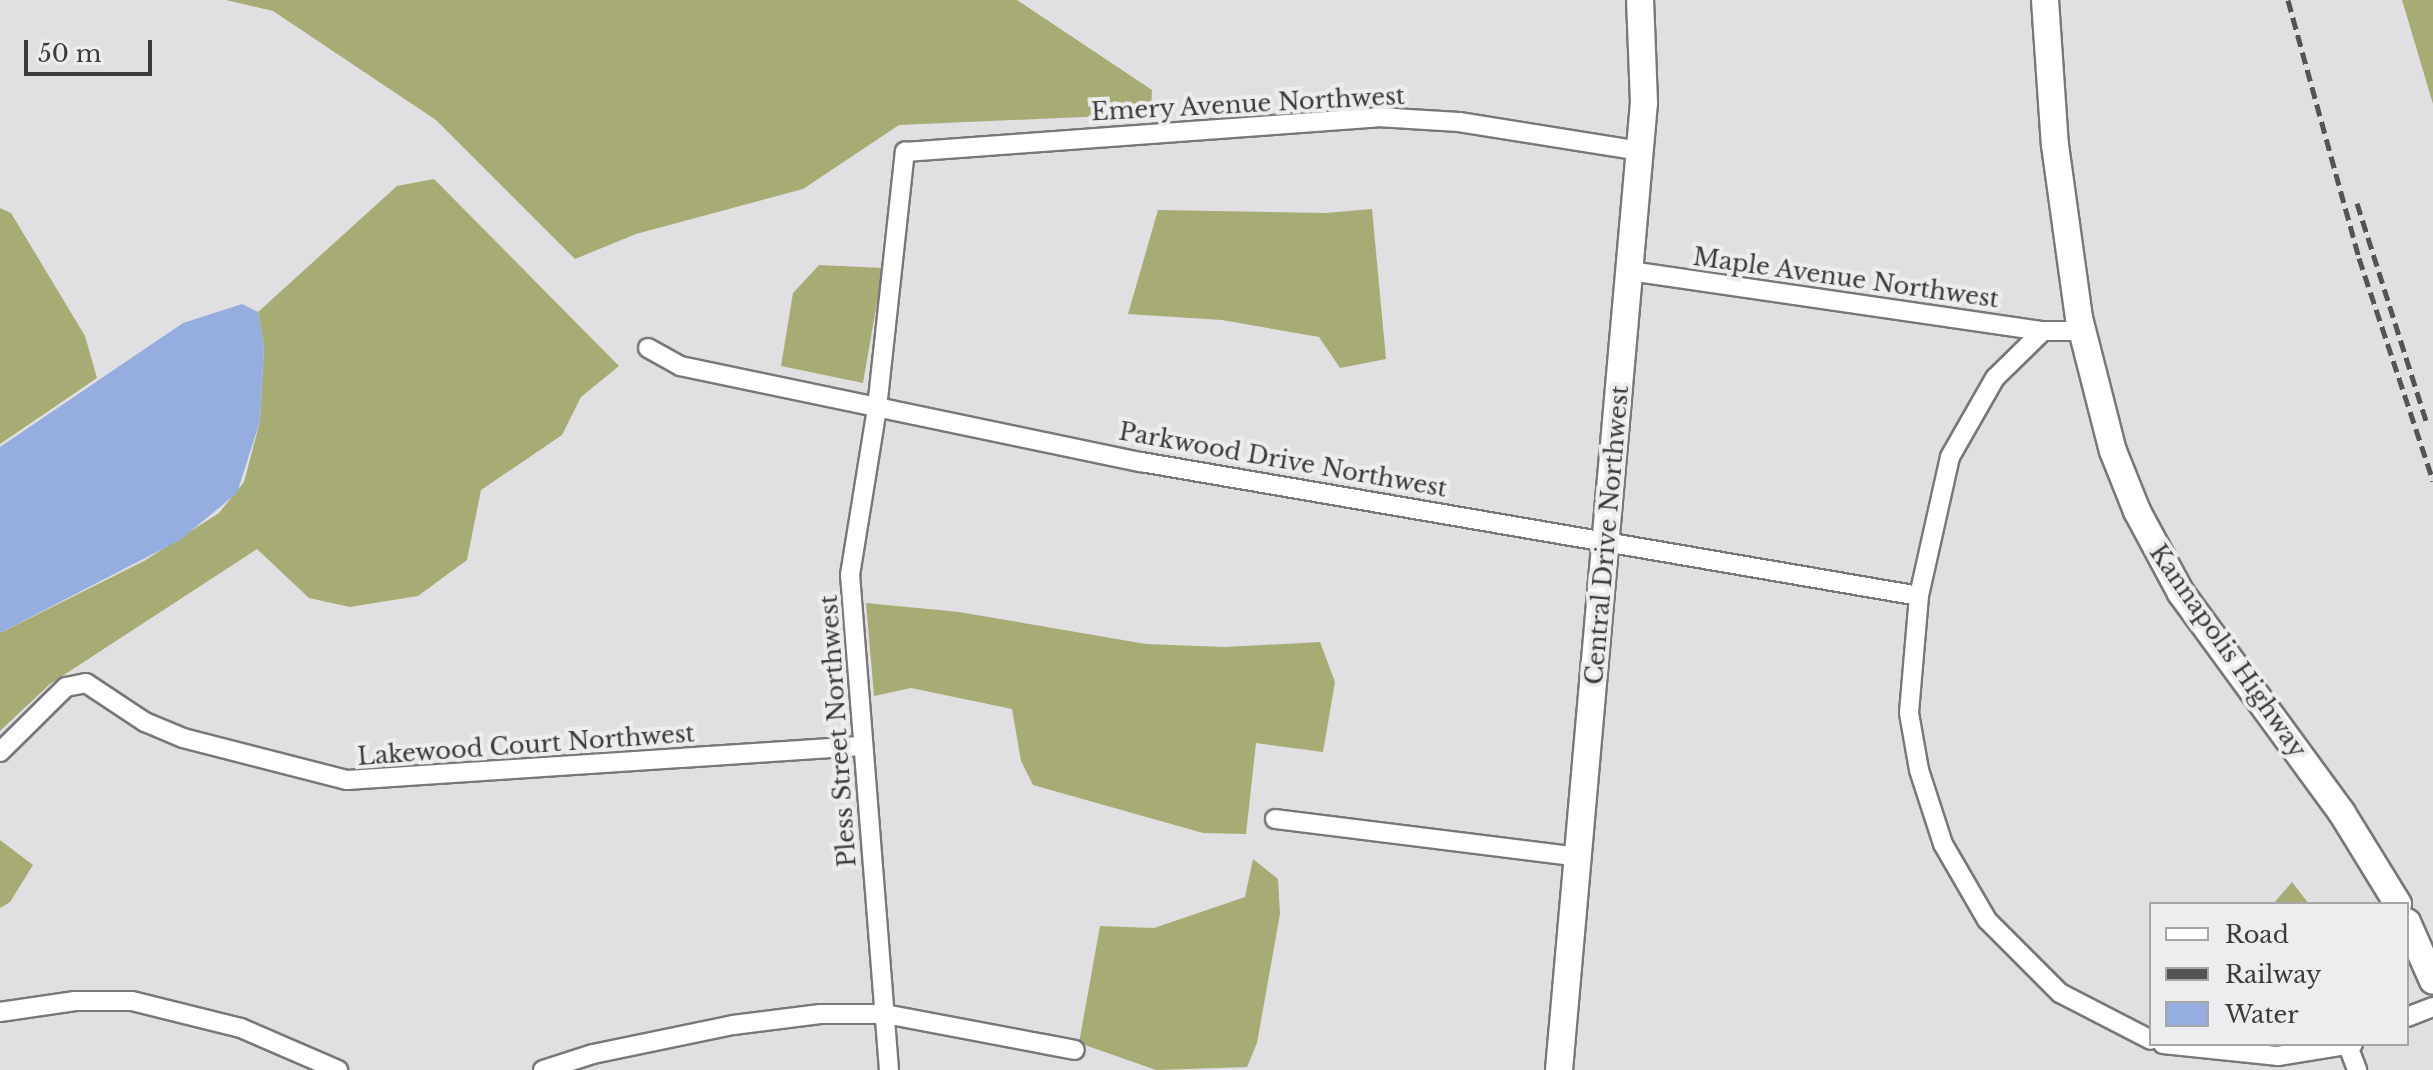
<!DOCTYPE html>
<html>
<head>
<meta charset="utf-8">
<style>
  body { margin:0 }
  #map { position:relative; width:2433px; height:1070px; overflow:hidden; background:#e0e0e2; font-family:"Libre Baskerville",serif }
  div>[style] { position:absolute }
  .forest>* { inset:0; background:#a7ac74 }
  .water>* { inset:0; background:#95aedf }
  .roads { filter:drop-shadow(2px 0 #78787a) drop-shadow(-2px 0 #78787a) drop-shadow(0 2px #78787a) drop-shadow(0 -2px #78787a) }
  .street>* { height:18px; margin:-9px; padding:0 9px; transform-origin:9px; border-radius:9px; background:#fff }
  .secondary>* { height:26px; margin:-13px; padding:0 13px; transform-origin:13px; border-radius:13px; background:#fff }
  .rail>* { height:5px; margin-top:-2.5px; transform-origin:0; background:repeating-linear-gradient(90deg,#545455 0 12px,transparent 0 18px) }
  span { translate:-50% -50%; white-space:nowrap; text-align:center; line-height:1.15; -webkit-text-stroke:8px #ededef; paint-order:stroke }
  .street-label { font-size:24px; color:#3b3b3c }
  .legend { position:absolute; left:2149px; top:902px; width:260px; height:144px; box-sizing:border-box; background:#ededef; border:2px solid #a6a6a7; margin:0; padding:10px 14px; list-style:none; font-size:24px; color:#3b3b3c }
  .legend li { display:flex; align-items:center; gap:16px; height:40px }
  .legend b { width:40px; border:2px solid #a6a6a7 }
  .scale { position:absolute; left:24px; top:40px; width:128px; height:36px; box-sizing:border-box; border:4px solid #3b3b3c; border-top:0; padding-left:10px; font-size:24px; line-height:28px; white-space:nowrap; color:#3b3b3c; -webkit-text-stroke:6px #ededef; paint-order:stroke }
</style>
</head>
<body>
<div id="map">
  <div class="forest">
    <i style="clip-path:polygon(226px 0,1017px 0,1152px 90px,1151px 114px,899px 125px,803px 189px,636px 234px,575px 259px,436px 120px,273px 11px)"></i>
    <i style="clip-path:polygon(2402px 0,2433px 0,2433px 104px)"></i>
    <i style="clip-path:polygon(434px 179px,619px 366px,581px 397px,562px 435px,481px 490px,467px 560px,418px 596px,350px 607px,309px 598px,257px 549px,50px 684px,0 731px,0 633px,144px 561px,219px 513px,244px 482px,260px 421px,264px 347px,258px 312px,397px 186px)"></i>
    <i style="clip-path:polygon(0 208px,11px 213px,85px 336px,97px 378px,0 444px)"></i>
    <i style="clip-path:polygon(1372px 209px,1386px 359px,1340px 368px,1319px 337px,1222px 320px,1128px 314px,1158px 210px,1325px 213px)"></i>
    <i style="clip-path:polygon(819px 265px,883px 268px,863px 383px,781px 366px,793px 293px)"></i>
    <i style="clip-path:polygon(866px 603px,959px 612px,1146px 644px,1225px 647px,1320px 642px,1335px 682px,1323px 752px,1256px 743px,1246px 834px,1203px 833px,1033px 785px,1021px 761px,1012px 709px,911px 688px,874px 696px)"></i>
    <i style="clip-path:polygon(0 840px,33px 865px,10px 902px,0 908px)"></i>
    <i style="clip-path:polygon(1253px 859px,1278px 879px,1280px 914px,1257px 1043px,1247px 1067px,1156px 1070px,1079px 1043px,1100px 926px,1154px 928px,1245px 897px)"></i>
    <i style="clip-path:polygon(2292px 882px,2309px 904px,2273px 904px)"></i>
  </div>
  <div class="water">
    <i style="clip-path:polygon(242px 304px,258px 312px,264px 347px,260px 421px,237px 493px,180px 540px,0 633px,0 447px,183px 323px)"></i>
  </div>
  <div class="roads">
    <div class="street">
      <i style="left:1630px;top:271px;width:417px;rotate:8.3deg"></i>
      <i style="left:2043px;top:331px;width:39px"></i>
      <i style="left:2043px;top:331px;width:67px;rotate:135.6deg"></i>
      <i style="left:1995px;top:378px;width:91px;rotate:119.7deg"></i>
      <i style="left:1950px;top:457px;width:142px;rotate:102.6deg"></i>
      <i style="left:1919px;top:596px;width:117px;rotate:94.9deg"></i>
      <i style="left:1909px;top:713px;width:58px;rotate:80deg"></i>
      <i style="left:1919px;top:770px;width:78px;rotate:72deg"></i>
      <i style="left:1943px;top:844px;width:88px;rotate:59.9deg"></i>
      <i style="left:1987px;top:920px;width:103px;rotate:45deg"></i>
      <i style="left:2060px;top:993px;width:102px;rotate:27.3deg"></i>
      <i style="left:648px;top:348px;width:37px;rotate:29deg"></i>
      <i style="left:680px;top:366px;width:471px;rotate:11.8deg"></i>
      <i style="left:1141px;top:462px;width:789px;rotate:9.77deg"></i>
      <i style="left:0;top:752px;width:93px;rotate:-44.6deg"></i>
      <i style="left:66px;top:687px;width:20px;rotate:-11deg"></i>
      <i style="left:86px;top:683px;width:71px;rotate:33.5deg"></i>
      <i style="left:145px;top:722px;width:41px;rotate:22.8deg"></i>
      <i style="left:183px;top:738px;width:169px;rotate:14.4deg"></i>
      <i style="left:347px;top:780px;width:515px;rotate:-3.78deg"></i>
      <i style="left:1275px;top:819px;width:305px;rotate:7.1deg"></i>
      <i style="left:0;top:1012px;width:76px;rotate:-8.3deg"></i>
      <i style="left:75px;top:1001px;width:57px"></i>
      <i style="left:132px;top:1001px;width:112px;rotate:13.9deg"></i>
      <i style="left:241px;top:1028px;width:106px;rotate:23.4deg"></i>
      <i style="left:2407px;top:1017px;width:28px;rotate:-21deg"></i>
      <i style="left:2163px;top:1044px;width:116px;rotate:6deg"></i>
      <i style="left:2278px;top:1056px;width:76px;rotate:-9.1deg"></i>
      <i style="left:2348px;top:1046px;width:26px;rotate:69deg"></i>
      <i style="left:543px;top:1070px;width:52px;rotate:-17.7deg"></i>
      <i style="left:593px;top:1054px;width:143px;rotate:-11.7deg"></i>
      <i style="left:733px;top:1025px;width:88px;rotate:-7.2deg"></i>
      <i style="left:820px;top:1014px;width:65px"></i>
      <i style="left:885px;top:1014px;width:193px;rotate:10.7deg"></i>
      <i style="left:889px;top:1070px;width:497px;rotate:-94.5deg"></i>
      <i style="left:850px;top:575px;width:169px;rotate:-80.8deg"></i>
      <i style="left:877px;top:408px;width:258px;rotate:-83.8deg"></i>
      <i style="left:905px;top:152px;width:472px;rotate:-4.2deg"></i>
      <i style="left:1376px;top:117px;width:83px;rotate:3.4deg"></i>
      <i style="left:1459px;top:122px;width:183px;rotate:9.1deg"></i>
    </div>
    <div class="secondary">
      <i style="left:2045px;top:0;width:145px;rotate:86.1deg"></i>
      <i style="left:2055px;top:145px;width:175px;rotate:82.1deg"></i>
      <i style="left:2079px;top:318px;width:137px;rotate:75.7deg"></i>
      <i style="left:2113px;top:451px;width:65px;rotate:68.2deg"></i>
      <i style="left:2137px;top:511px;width:93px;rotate:61.8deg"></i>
      <i style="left:2181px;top:593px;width:273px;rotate:53.8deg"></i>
      <i style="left:2342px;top:813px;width:107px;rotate:58.4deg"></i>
      <i style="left:2407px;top:922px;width:64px;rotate:66.2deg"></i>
      <i style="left:1559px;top:1070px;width:971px;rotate:-84.98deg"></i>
      <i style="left:1644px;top:103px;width:103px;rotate:-92.2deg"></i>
    </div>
  </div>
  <div class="rail">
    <i style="left:2288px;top:0;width:268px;rotate:74.6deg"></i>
    <i style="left:2359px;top:258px;width:235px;rotate:71.6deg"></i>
    <i style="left:2357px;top:203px;width:229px;rotate:72.4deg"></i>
  </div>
  <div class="street-label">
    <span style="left:1248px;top:104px;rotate:-3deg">Emery Avenue Northwest</span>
    <span style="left:1846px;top:278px;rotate:8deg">Maple Avenue Northwest</span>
    <span style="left:1283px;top:460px;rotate:10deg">Parkwood Drive Northwest</span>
    <span style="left:1607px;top:535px;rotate:-85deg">Central Drive Northwest</span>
    <span style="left:2228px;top:651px;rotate:55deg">Kannapolis Highway</span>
    <span style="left:838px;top:731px;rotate:-94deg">Pless Street Northwest</span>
    <span style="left:526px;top:745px;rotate:-4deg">Lakewood Court Northwest</span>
  </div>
  <ul class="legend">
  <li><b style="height:10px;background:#fff"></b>Road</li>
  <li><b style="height:10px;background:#545455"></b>Railway</li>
  <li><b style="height:22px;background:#95aedf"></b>Water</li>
  </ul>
  <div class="scale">50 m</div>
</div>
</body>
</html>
